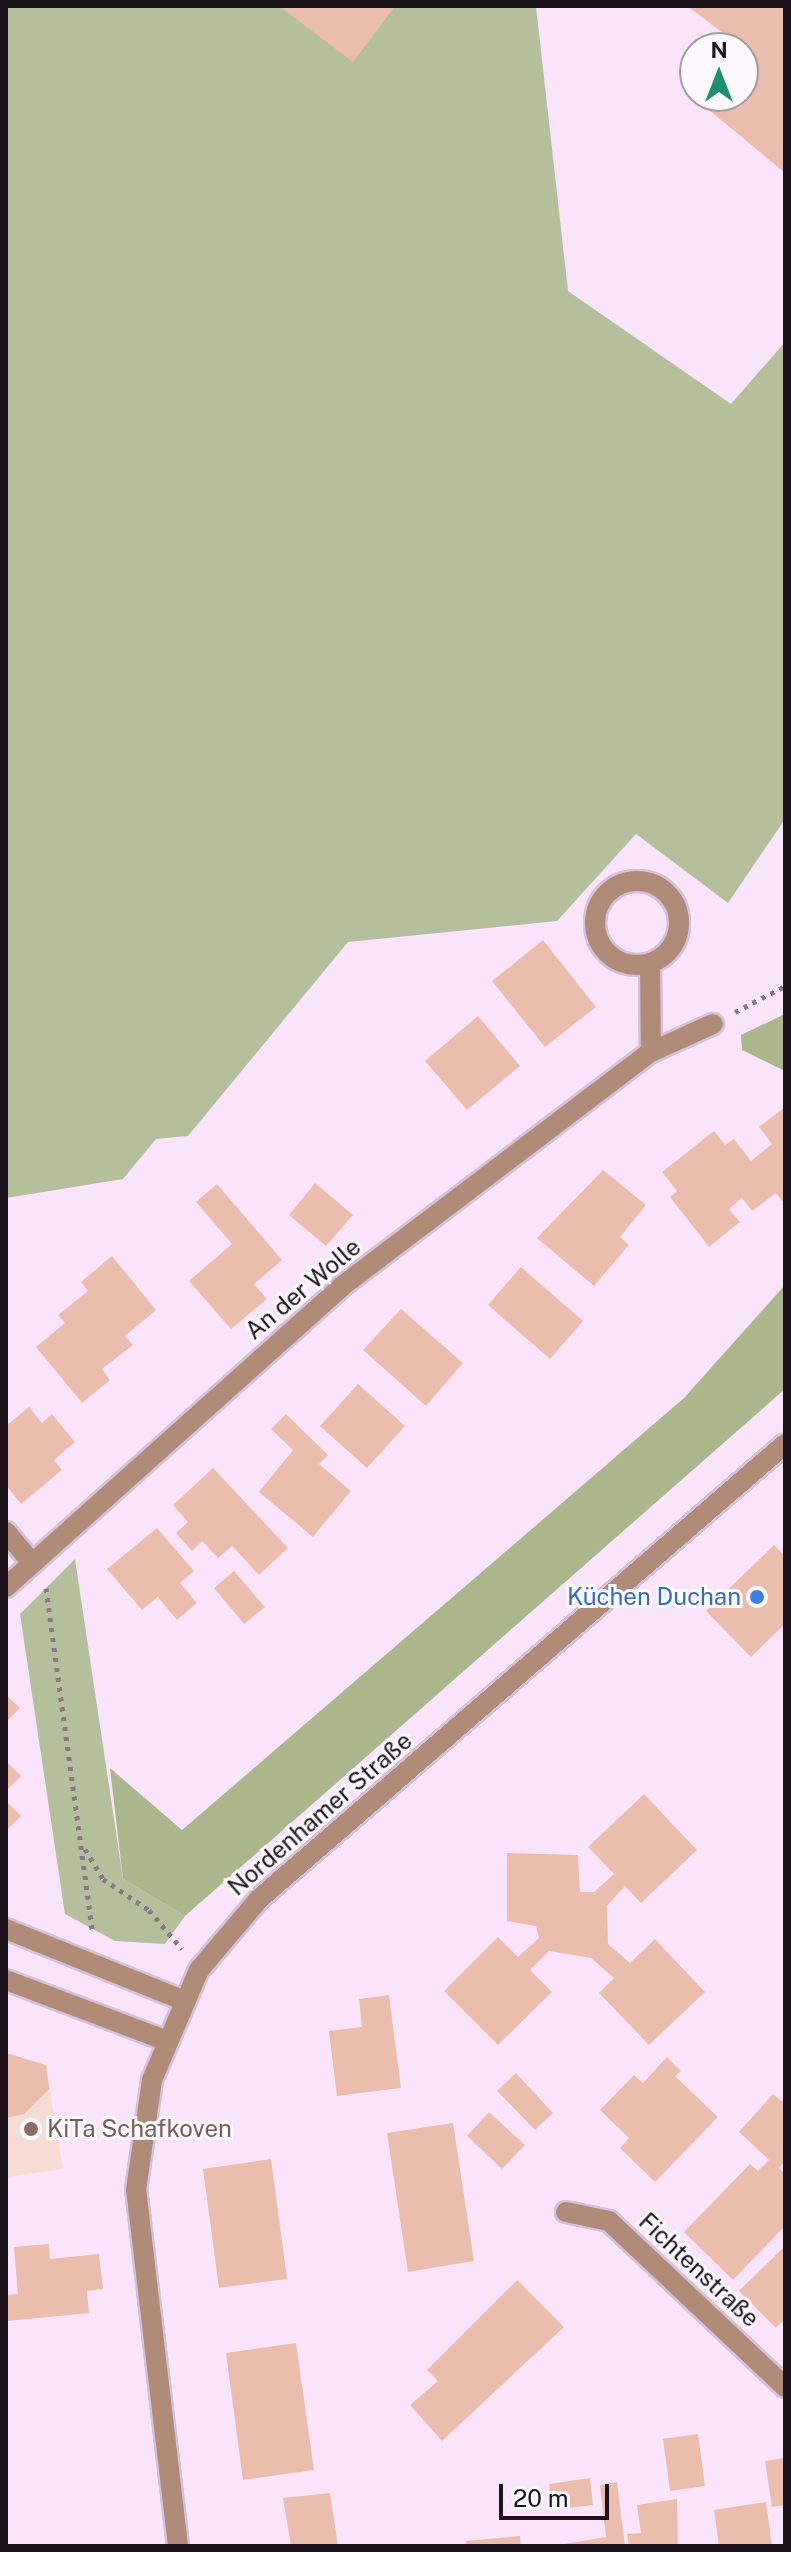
<!DOCTYPE html>
<html>
<head>
<meta charset="utf-8">
<style>
  body { margin:0 }
  #map { position:relative; width:791px; height:2552px; overflow:hidden; background:#f9e4fc; font-family:"Public Sans",sans-serif }
  div>[style] { position:absolute }
  .education>* { inset:0; background:#f5ddd3 }
  .green>* { inset:0; background:#b5bf9b }
  .forest>* { inset:0; background:#abb68d }
  .building>* { inset:0; background:#ebbdad }
  .path>* { height:5px; margin-top:-2.5px; transform-origin:0; background:repeating-linear-gradient(90deg,#88798a 0 4px,transparent 0 10px) }
  .roads { filter:drop-shadow(2px 0 #d5c2d8) drop-shadow(-2px 0 #d5c2d8) drop-shadow(0 2px #d5c2d8) drop-shadow(0 -2px #d5c2d8) }
  .minor>* { height:20px; margin:-10px; padding:0 10px; transform-origin:10px; border-radius:10px; background:#b08c78 }
  .minor>.ring { margin:-10px; padding:0; box-sizing:content-box; background:none; border:20px solid #b08c78; border-radius:50% }
  .tertiary>* { height:20px; margin:-10px; padding:0 10px; transform-origin:10px; border-radius:10px; background:#b08c78 }
  .dots>* { width:22px; height:22px; translate:-50% -50%; box-sizing:border-box; border:4px solid #fdf8fe; border-radius:50% }
  span { translate:-50% -50%; white-space:nowrap; text-align:center; line-height:1.15; -webkit-text-stroke:6px #fdf8fe; paint-order:stroke }
  .street-label { font-size:24px; color:#1b121c }
  .shop-label { font-size:24px; color:#366cbe }
  .right { translate:-100% -50%; text-align:right }
  .education-label { font-size:24px; color:#785e54 }
  .left { translate:0 -50%; text-align:left }
  .frame { position:absolute; inset:0; border:8px solid #1b121c; pointer-events:none }
  .north { position:absolute; left:679px; top:32px; width:80px; height:80px; box-sizing:border-box; background:#fdf8fe; border:2px solid #a39ca4; border-radius:50%; rotate:0deg; font-size:22px; font-weight:700; line-height:32px; text-align:center; color:#1b121c }
  .north::after { content:''; display:block; margin:auto; width:28px; height:36px; background:#1e8f70; clip-path:polygon(50% 0,100% 100%,50% 72%,0 100%) }
  .scale { position:absolute; left:499px; top:2484px; width:110px; height:36px; box-sizing:border-box; border:4px solid #1b121c; border-top:0; padding-left:10px; font-size:24px; line-height:28px; white-space:nowrap; color:#1b121c; -webkit-text-stroke:6px #fdf8fe; paint-order:stroke }
</style>
</head>
<body>
<div id="map">
  <div class="education">
    <i style="clip-path:polygon(6px 2053px,46px 2065px,63px 2169px,6px 2177px)"></i>
  </div>
  <div class="green">
    <i style="clip-path:polygon(6px 6px,536px 6px,568px 291px,731px 404px,785px 342px,785px 819px,728px 903px,636px 834px,557px 921px,348px 942px,188px 1136px,156px 1139px,123px 1179px,6px 1198px)"></i>
    <i style="clip-path:polygon(75px 1559px,123px 1879px,185px 1916px,165px 1944px,115px 1941px,65px 1914px,20px 1614px)"></i>
  </div>
  <div class="forest">
    <i style="clip-path:polygon(785px 1014px,785px 1071px,742px 1050px,741px 1035px)"></i>
    <i style="clip-path:polygon(785px 1285px,785px 1389px,185px 1916px,123px 1879px,110px 1768px,182px 1830px,684px 1398px)"></i>
  </div>
  <div class="building">
    <i style="clip-path:polygon(279px 6px,395px 6px,353px 62px)"></i>
    <i style="clip-path:polygon(687px 6px,785px 6px,785px 173px,698px 101px,702px 96px,743px 96px,743px 48px)"></i>
    <i style="clip-path:polygon(543px 940px,596px 1007px,545px 1047px,492px 981px)"></i>
    <i style="clip-path:polygon(478px 1016px,520px 1066px,467px 1110px,425px 1061px)"></i>
    <i style="clip-path:polygon(785px 1107px,785px 1204px,776px 1193px,752px 1211px,742px 1198px,729px 1209px,740px 1222px,709px 1247px,670px 1197px,677px 1191px,662px 1172px,714px 1131px,725px 1145px,734px 1139px,751px 1161px,772px 1144px,759px 1127px)"></i>
    <i style="clip-path:polygon(603px 1170px,646px 1205px,620px 1237px,629px 1245px,594px 1286px,537px 1238px)"></i>
    <i style="clip-path:polygon(315px 1183px,353px 1215px,326px 1246px,289px 1215px)"></i>
    <i style="clip-path:polygon(217px 1184px,282px 1260px,254px 1284px,267px 1299px,231px 1329px,189px 1281px,232px 1244px,196px 1202px)"></i>
    <i style="clip-path:polygon(112px 1256px,156px 1310px,125px 1336px,133px 1345px,102px 1369px,110px 1380px,82px 1403px,36px 1347px,65px 1323px,58px 1315px,88px 1291px,81px 1282px)"></i>
    <i style="clip-path:polygon(521px 1267px,583px 1321px,550px 1359px,488px 1305px)"></i>
    <i style="clip-path:polygon(401px 1309px,463px 1363px,426px 1406px,363px 1350px)"></i>
    <i style="clip-path:polygon(358px 1384px,405px 1426px,367px 1468px,320px 1426px)"></i>
    <i style="clip-path:polygon(29px 1407px,42px 1423px,52px 1414px,75px 1442px,54px 1460px,62px 1470px,21px 1504px,6px 1485px,6px 1426px)"></i>
    <i style="clip-path:polygon(286px 1414px,328px 1455px,319px 1464px,351px 1491px,313px 1537px,259px 1492px,293px 1450px,271px 1429px)"></i>
    <i style="clip-path:polygon(213px 1468px,288px 1548px,259px 1575px,232px 1546px,218px 1558px,202px 1541px,192px 1551px,176px 1533px,188px 1522px,173px 1505px)"></i>
    <i style="clip-path:polygon(157px 1528px,194px 1571px,180px 1583px,197px 1603px,177px 1620px,158px 1597px,142px 1610px,107px 1569px)"></i>
    <i style="clip-path:polygon(774px 1545px,785px 1556px,785px 1624px,751px 1657px,706px 1611px)"></i>
    <i style="clip-path:polygon(234px 1571px,265px 1607px,244px 1624px,214px 1588px)"></i>
    <i style="clip-path:polygon(6px 1695px,20px 1708px,6px 1722px)"></i>
    <i style="clip-path:polygon(6px 1761px,21px 1776px,6px 1791px)"></i>
    <i style="clip-path:polygon(644px 1794px,697px 1850px,641px 1903px,625px 1886px,607px 1906px,608px 1944px,630px 1963px,655px 1939px,705px 1992px,649px 2045px,599px 1993px,614px 1978px,591px 1958px,549px 1951px,530px 1970px,552px 1992px,498px 2045px,444px 1991px,498px 1937px,518px 1957px,539px 1938px,536px 1926px,507px 1921px,507px 1853px,578px 1855px,580px 1892px,594px 1892px,614px 1874px,588px 1847px)"></i>
    <i style="clip-path:polygon(6px 1801px,21px 1816px,6px 1831px)"></i>
    <i style="clip-path:polygon(389px 1995px,401px 2088px,337px 2096px,329px 2031px,362px 2027px,359px 1999px)"></i>
    <i style="clip-path:polygon(6px 2053px,46px 2065px,49px 2089px,24px 2114px,6px 2118px)"></i>
    <i style="clip-path:polygon(667px 2057px,681px 2071px,675px 2076px,718px 2117px,655px 2182px,620px 2148px,629px 2138px,600px 2110px,634px 2075px,643px 2083px)"></i>
    <i style="clip-path:polygon(516px 2073px,553px 2113px,535px 2130px,497px 2091px)"></i>
    <i style="clip-path:polygon(773px 2094px,785px 2104px,785px 2161px,779px 2168px,785px 2174px,785px 2226px,733px 2280px,684px 2232px,750px 2164px,758px 2171px,769px 2160px,739px 2132px)"></i>
    <i style="clip-path:polygon(489px 2112px,525px 2145px,502px 2169px,467px 2136px)"></i>
    <i style="clip-path:polygon(453px 2123px,474px 2261px,408px 2272px,387px 2133px)"></i>
    <i style="clip-path:polygon(271px 2159px,287px 2279px,219px 2288px,203px 2169px)"></i>
    <i style="clip-path:polygon(49px 2244px,50px 2259px,99px 2254px,103px 2289px,87px 2291px,89px 2313px,8px 2321px,6px 2295px,18px 2294px,14px 2247px)"></i>
    <i style="clip-path:polygon(785px 2246px,785px 2319px,776px 2328px,739px 2291px)"></i>
    <i style="clip-path:polygon(517px 2280px,564px 2327px,442px 2441px,410px 2405px,438px 2381px,427px 2370px)"></i>
    <i style="clip-path:polygon(296px 2343px,314px 2470px,243px 2480px,226px 2353px)"></i>
    <i style="clip-path:polygon(698px 2434px,705px 2486px,670px 2491px,663px 2439px)"></i>
    <i style="clip-path:polygon(785px 2458px,785px 2505px,772px 2507px,765px 2461px)"></i>
    <i style="clip-path:polygon(590px 2478px,593px 2505px,552px 2510px,549px 2484px)"></i>
    <i style="clip-path:polygon(617px 2482px,625px 2546px,553px 2546px,606px 2537px,600px 2485px)"></i>
    <i style="clip-path:polygon(330px 2493px,338px 2546px,291px 2546px,283px 2498px)"></i>
    <i style="clip-path:polygon(677px 2499px,678px 2546px,629px 2546px,627px 2534px,641px 2533px,637px 2505px)"></i>
    <i style="clip-path:polygon(766px 2502px,772px 2546px,719px 2546px,714px 2510px)"></i>
    <i style="clip-path:polygon(520px 2536px,521px 2546px,467px 2546px,466px 2541px)"></i>
  </div>
  <div class="path">
    <i style="left:735px;top:1012px;width:56px;rotate:-27.5deg"></i>
    <i style="left:46px;top:1588px;width:349px;rotate:82.3deg"></i>
    <i style="left:85px;top:1849px;width:35px;rotate:59deg"></i>
    <i style="left:103px;top:1879px;width:55px;rotate:34deg"></i>
    <i style="left:149px;top:1910px;width:51px;rotate:49.8deg"></i>
  </div>
  <div class="roads">
    <div class="minor">
      <i class="ring" style="left:595px;top:881px;width:64px;height:64px"></i>
      <i style="left:650px;top:963px;width:89px;rotate:89.4deg"></i>
      <i style="left:6px;top:1532px;width:40px;rotate:50deg"></i>
      <i style="left:6px;top:1587px;width:450px;rotate:-41.8deg"></i>
      <i style="left:341px;top:1287px;width:389px;rotate:-37.2deg"></i>
      <i style="left:651px;top:1052px;width:68px;rotate:-24.3deg"></i>
      <i style="left:6px;top:1929px;width:191px;rotate:21.9deg"></i>
      <i style="left:6px;top:1980px;width:170px;rotate:20.7deg"></i>
      <i style="left:566px;top:2212px;width:44px;rotate:11.8deg"></i>
      <i style="left:609px;top:2221px;width:242px;rotate:43.3deg"></i>
    </div>
    <div class="tertiary">
      <i style="left:178px;top:2546px;width:358px;rotate:-96.7deg"></i>
      <i style="left:136px;top:2190px;width:111px;rotate:-81.7deg"></i>
      <i style="left:152px;top:2080px;width:120px;rotate:-66.9deg"></i>
      <i style="left:199px;top:1970px;width:93px;rotate:-49.8deg"></i>
      <i style="left:259px;top:1899px;width:695px;rotate:-40.86deg"></i>
    </div>
  </div>
  <div class="dots">
    <i style="left:757px;top:1597px;background:#3f7fe0"></i>
    <i style="left:31px;top:2129px;background:#8d6e63"></i>
  </div>
  <div class="street-label">
    <span style="left:303px;top:1289px;rotate:-40deg">An der Wolle</span>
    <span style="left:320px;top:1814px;rotate:-41deg">Nordenhamer Straße</span>
    <span style="left:699px;top:2270px;rotate:43deg">Fichtenstraße</span>
  </div>
  <div class="shop-label">
    <span class="right" style="left:741px;top:1597px">Küchen Duchan</span>
  </div>
  <div class="education-label">
    <span class="left" style="left:47px;top:2129px">KiTa Schafkoven</span>
  </div>
  <div class="frame"></div>
  <div class="north">N</div>
  <div class="scale">20 m</div>
</div>
</body>
</html>
